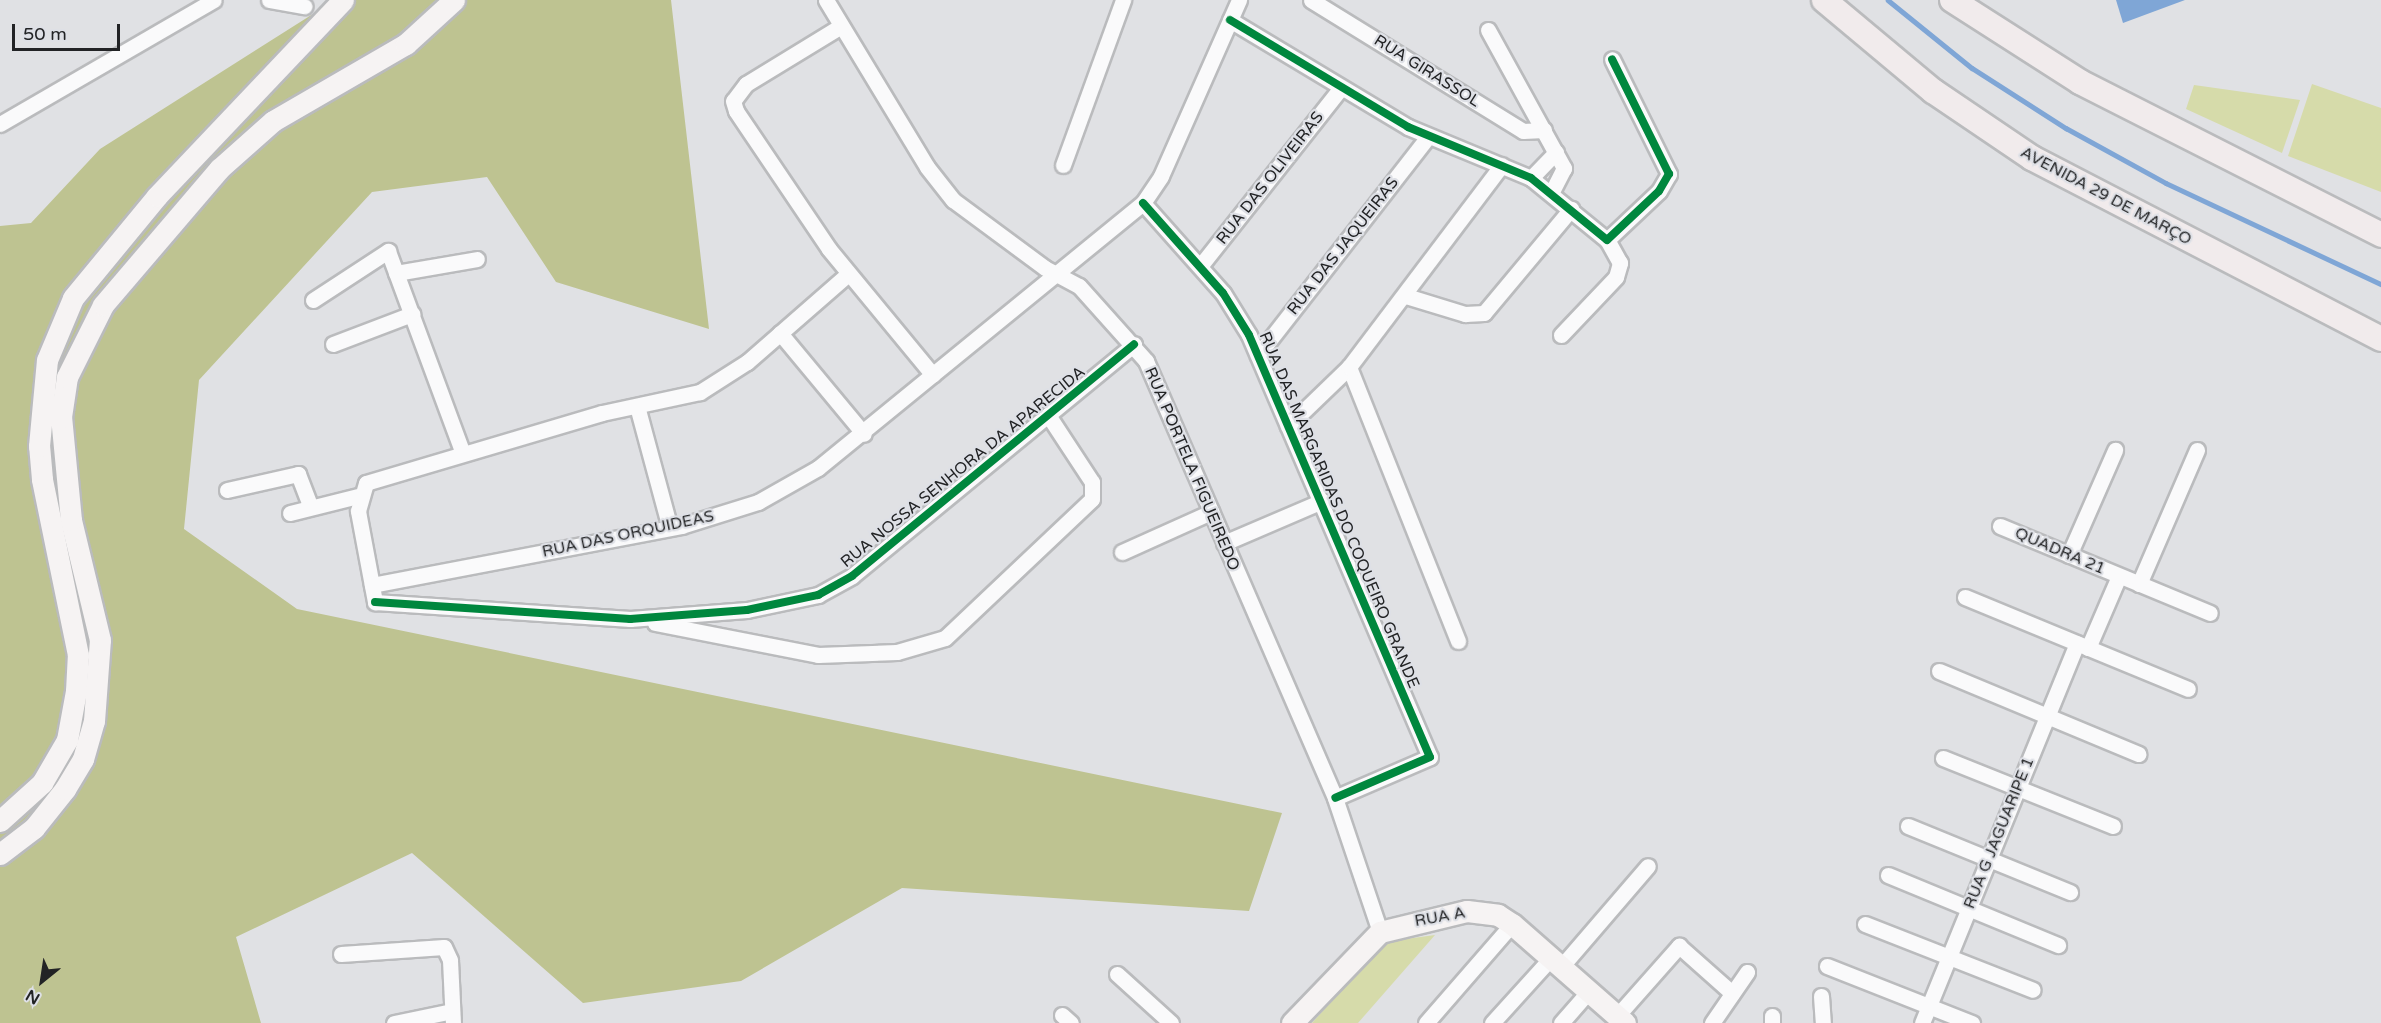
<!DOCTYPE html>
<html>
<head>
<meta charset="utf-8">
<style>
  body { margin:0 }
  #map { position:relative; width:2381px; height:1023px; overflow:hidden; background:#e0e1e4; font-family:"Varela Round",sans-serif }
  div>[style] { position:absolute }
  .green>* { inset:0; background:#d6dbaa }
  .forest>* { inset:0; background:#bec391 }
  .water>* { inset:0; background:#7fa6d6 }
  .stream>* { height:4.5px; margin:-2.25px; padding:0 2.25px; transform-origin:2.25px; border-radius:2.25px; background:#7fa6d6 }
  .roads { filter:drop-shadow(2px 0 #babbbd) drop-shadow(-2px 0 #babbbd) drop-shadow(0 2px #babbbd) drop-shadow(0 -2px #babbbd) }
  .street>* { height:15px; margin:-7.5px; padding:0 7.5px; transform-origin:7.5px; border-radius:7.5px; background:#fafafb }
  .secondary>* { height:21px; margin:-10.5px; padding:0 10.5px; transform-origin:10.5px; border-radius:10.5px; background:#f6f3f3 }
  .primary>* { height:24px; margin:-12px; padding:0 12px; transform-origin:12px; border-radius:12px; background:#f1ebec }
  .cycleway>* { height:8px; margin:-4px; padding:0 4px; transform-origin:4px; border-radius:4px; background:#00873e }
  span { translate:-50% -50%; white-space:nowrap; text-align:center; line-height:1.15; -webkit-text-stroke:4.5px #dee0e6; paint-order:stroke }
  .street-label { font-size:16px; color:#222325 }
  .north { position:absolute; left:12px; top:951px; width:60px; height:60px; -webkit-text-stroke:4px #dee0e6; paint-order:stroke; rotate:210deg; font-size:16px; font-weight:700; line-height:24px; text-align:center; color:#222325 }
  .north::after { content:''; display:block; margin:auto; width:21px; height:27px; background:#222325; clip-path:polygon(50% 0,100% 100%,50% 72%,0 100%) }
  .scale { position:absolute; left:12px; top:24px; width:108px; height:27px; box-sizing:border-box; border:3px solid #222325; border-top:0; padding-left:8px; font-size:18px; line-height:21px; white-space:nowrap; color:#222325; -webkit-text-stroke:4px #dee0e6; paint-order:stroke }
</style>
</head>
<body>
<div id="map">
  <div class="green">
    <i style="clip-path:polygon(2312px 84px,2381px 108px,2381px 192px,2288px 156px)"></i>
    <i style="clip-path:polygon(2194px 85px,2300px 100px,2282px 153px,2186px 109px)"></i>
    <i style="clip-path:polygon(1435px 935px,1358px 1023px,1312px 1023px,1384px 942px)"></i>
  </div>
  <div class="forest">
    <i style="clip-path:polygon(335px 0,671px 0,709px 329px,556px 282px,487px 177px,372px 192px,199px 380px,184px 529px,297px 609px,1282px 813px,1249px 911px,902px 888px,741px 981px,583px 1003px,412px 853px,236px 937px,261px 1023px,0 1023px,0 226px,31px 223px,100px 149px)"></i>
  </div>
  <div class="water">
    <i style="clip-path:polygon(2116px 0,2185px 0,2123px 23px)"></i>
  </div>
  <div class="stream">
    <i style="left:1888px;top:0;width:108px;rotate:39deg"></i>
    <i style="left:1972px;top:68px;width:112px;rotate:32.6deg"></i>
    <i style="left:2066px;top:128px;width:114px;rotate:28.8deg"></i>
    <i style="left:2166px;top:183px;width:238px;rotate:25.2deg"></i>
  </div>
  <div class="roads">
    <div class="street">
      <i style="left:269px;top:0;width:36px;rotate:10deg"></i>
      <i style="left:826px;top:0;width:195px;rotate:58.8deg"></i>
      <i style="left:927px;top:167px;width:42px;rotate:51.8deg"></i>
      <i style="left:953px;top:200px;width:114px;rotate:36.5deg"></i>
      <i style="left:1045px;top:268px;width:38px;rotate:28deg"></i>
      <i style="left:1079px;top:286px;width:101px;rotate:48.2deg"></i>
      <i style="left:1146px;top:361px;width:476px;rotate:66.6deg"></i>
      <i style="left:1335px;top:798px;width:141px;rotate:71.4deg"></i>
      <i style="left:1311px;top:0;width:249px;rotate:31.7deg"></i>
      <i style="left:1523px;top:131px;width:21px;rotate:-3deg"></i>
      <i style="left:1230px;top:20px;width:208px;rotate:31deg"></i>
      <i style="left:1408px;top:127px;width:133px;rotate:22.5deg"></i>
      <i style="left:1531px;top:178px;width:98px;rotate:39.2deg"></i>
      <i style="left:1607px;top:240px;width:71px;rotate:-43.3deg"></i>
      <i style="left:1659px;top:191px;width:20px;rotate:-60deg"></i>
      <i style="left:1669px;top:174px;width:128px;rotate:-116.4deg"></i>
      <i style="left:841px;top:26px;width:111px;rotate:148.6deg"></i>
      <i style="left:746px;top:84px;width:21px;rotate:127deg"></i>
      <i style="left:733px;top:101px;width:10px;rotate:73deg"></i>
      <i style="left:736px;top:111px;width:166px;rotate:56deg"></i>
      <i style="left:829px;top:249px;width:163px;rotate:50.5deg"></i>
      <i style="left:1488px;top:30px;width:158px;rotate:61.2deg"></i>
      <i style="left:1564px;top:168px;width:28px;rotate:117deg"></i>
      <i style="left:0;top:124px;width:247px;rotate:-30.1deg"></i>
      <i style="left:1063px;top:165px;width:176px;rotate:-70deg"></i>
      <i style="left:1531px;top:178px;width:36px;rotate:-46deg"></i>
      <i style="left:1143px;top:203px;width:120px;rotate:48.4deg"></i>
      <i style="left:1223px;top:293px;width:49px;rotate:58.2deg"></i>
      <i style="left:1249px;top:335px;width:459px;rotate:66.8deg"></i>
      <i style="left:1430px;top:757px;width:103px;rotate:156.7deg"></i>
      <i style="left:1201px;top:265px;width:223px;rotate:-51.7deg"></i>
      <i style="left:396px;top:273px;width:82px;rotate:-9.8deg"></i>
      <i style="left:848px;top:274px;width:134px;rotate:138.9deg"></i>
      <i style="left:747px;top:362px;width:56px;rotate:147.4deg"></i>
      <i style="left:700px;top:392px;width:100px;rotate:167.9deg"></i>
      <i style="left:602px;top:413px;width:246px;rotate:163.5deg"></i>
      <i style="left:366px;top:483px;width:29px;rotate:106deg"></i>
      <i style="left:358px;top:511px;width:93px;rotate:79.4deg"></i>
      <i style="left:375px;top:602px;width:256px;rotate:3.8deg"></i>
      <i style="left:630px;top:619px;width:117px;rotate:-4.4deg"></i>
      <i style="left:747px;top:610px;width:73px;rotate:-11.9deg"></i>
      <i style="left:818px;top:595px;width:39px;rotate:-29deg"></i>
      <i style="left:852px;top:576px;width:365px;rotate:-39.4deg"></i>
      <i style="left:1406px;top:296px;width:62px;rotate:17deg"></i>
      <i style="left:1465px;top:314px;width:19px;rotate:-3deg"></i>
      <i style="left:1484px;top:313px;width:136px;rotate:-50.1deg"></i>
      <i style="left:313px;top:300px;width:90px;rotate:-33.2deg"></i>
      <i style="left:388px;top:251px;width:213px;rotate:69.7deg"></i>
      <i style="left:780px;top:333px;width:131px;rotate:50.3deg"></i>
      <i style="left:1561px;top:335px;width:80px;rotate:-46.5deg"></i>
      <i style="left:1616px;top:277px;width:15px;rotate:-74deg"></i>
      <i style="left:1620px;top:263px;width:26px;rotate:-119deg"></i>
      <i style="left:333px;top:344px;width:85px;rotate:-20.8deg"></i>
      <i style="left:1258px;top:355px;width:276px;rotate:-52.1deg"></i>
      <i style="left:1349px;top:367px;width:295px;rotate:68.3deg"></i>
      <i style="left:637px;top:406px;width:126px;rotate:74.9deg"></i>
      <i style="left:1288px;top:426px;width:85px;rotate:-44deg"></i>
      <i style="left:1349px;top:367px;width:253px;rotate:-52.9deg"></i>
      <i style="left:227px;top:490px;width:73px;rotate:-12.7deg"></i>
      <i style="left:298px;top:474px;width:33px;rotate:69deg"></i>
      <i style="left:290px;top:513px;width:70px;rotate:-14deg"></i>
      <i style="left:2000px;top:526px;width:227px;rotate:22.5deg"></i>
      <i style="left:1224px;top:543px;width:107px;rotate:-23.2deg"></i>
      <i style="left:1122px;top:552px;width:98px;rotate:-24.2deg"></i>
      <i style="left:2069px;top:555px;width:115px;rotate:-66.3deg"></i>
      <i style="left:2139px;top:584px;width:146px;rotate:-66.6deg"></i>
      <i style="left:372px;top:585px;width:315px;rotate:-10.8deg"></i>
      <i style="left:681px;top:526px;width:81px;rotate:-17.3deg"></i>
      <i style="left:758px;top:502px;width:69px;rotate:-29.5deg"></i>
      <i style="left:818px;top:468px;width:419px;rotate:-39.2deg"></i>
      <i style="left:1143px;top:203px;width:32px;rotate:-56deg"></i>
      <i style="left:1161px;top:176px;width:193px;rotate:-66.1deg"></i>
      <i style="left:1965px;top:597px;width:241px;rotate:22.4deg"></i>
      <i style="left:655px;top:623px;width:166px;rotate:11.1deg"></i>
      <i style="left:818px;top:655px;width:79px;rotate:-2.2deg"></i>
      <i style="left:897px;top:652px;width:50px;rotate:-16.3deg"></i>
      <i style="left:945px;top:638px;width:202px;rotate:-43.4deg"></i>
      <i style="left:1092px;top:499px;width:17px;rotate:-90deg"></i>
      <i style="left:1092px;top:482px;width:80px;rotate:-123.3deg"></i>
      <i style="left:2088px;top:648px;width:78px;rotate:-66.7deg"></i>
      <i style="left:1939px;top:671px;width:216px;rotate:22.6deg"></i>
      <i style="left:1943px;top:758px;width:183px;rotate:21.8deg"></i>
      <i style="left:1908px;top:826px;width:175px;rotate:22.2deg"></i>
      <i style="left:1888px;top:875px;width:184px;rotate:22.4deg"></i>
      <i style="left:1865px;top:924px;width:180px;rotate:21.4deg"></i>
      <i style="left:341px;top:954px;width:103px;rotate:-3.9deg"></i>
      <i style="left:444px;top:947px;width:14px;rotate:65deg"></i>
      <i style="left:450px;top:960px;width:63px;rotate:87.3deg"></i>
      <i style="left:1827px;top:966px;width:156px;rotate:21.5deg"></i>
      <i style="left:1561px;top:967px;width:133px;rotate:-49.3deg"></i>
      <i style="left:1117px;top:974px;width:73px;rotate:42.2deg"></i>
      <i style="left:1821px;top:996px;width:27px;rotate:86deg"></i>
      <i style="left:1062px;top:1015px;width:12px;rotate:42deg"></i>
      <i style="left:1617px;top:1016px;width:94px;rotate:-48.5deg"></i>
      <i style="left:1679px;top:946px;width:71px;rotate:41.6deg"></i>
      <i style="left:1772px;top:1016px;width:7px;rotate:90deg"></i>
      <i style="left:394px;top:1023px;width:59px;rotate:-11.7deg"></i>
      <i style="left:1426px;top:1023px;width:131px;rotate:-49deg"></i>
      <i style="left:1492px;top:1023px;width:88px;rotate:-47.8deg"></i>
      <i style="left:1561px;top:1023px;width:43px;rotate:-48.8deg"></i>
      <i style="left:1712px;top:1023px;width:62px;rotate:-55.5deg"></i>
      <i style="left:1922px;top:1023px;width:410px;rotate:-67.8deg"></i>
    </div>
    <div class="secondary">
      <i style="left:0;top:821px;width:57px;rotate:-42.1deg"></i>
      <i style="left:42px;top:783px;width:50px;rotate:-59.8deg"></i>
      <i style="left:67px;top:740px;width:50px;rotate:-79.6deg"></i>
      <i style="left:76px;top:691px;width:36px;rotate:-87deg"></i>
      <i style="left:78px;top:655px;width:180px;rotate:-101.6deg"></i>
      <i style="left:42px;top:479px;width:33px;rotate:-95deg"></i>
      <i style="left:39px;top:446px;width:86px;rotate:-84.7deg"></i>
      <i style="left:47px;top:360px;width:67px;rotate:-67.2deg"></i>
      <i style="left:73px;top:298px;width:132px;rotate:-50.5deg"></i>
      <i style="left:157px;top:196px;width:270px;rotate:-46.5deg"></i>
      <i style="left:0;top:854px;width:43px;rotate:-37.4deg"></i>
      <i style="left:34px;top:828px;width:50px;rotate:-51.5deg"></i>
      <i style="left:65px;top:789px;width:35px;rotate:-59deg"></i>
      <i style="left:83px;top:759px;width:40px;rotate:-74deg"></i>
      <i style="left:94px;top:721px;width:81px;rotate:-85.8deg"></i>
      <i style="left:100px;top:640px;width:123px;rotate:-103.6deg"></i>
      <i style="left:71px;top:520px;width:103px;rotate:-95.5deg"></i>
      <i style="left:61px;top:417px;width:40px;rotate:-81.5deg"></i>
      <i style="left:67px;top:377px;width:80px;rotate:-63.4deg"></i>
      <i style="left:103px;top:305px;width:179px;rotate:-49.5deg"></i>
      <i style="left:219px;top:169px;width:72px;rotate:-41.6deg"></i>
      <i style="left:273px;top:121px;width:154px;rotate:-30.1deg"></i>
      <i style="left:406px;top:44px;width:65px;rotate:-42.5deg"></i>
      <i style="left:1292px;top:1023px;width:127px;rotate:-46deg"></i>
      <i style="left:1380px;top:932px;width:89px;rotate:-13.6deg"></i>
      <i style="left:1467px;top:911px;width:31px;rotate:7deg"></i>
      <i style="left:1498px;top:915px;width:17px;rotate:33deg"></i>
      <i style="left:1512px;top:924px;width:150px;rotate:41.2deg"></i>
    </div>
    <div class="primary">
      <i style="left:1824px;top:0;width:142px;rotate:39.9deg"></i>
      <i style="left:1933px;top:91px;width:120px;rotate:34.1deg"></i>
      <i style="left:2032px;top:158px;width:393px;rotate:27.4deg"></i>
      <i style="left:1952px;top:0;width:152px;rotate:32.6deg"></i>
      <i style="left:2080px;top:82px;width:338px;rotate:26.9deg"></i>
    </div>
  </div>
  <div class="cycleway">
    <i style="left:1230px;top:20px;width:208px;rotate:31deg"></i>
    <i style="left:1408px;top:127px;width:133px;rotate:22.5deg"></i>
    <i style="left:1531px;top:178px;width:98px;rotate:39.2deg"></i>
    <i style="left:1607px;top:240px;width:71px;rotate:-43.3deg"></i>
    <i style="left:1659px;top:191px;width:20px;rotate:-60deg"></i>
    <i style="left:1669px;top:174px;width:128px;rotate:-116.4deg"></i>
    <i style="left:1143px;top:203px;width:120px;rotate:48.4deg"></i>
    <i style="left:1223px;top:293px;width:49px;rotate:58.2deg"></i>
    <i style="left:1249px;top:335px;width:459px;rotate:66.8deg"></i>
    <i style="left:1430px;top:757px;width:103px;rotate:156.7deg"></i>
    <i style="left:375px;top:602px;width:256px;rotate:3.8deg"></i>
    <i style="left:630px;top:619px;width:117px;rotate:-4.4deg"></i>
    <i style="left:747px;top:610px;width:73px;rotate:-11.9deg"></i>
    <i style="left:818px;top:595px;width:39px;rotate:-29deg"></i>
    <i style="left:852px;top:576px;width:365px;rotate:-39.4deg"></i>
  </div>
  <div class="street-label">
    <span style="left:1427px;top:71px;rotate:32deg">RUA GIRASSOL</span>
    <span style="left:1270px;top:178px;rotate:-52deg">RUA DAS OLIVEIRAS</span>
    <span style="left:2106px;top:196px;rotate:28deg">AVENIDA 29 DE MARÇO</span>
    <span style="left:1343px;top:246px;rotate:-52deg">RUA DAS JAQUEIRAS</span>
    <span style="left:963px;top:467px;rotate:-39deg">RUA NOSSA SENHORA DA APARECIDA</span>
    <span style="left:1192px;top:469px;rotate:67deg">RUA PORTELA FIGUEIREDO</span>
    <span style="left:1339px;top:510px;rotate:67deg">RUA DAS MARGARIDAS DO COQUEIRO GRANDE</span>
    <span style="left:628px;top:534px;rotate:-12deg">RUA DAS ORQUIDEAS</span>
    <span style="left:2060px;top:551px;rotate:23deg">QUADRA 21</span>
    <span style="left:1999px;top:833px;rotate:-68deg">RUA G JAGUARIPE 1</span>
    <span style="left:1440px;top:917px;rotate:-10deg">RUA A</span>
  </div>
  <div class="north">N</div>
  <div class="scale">50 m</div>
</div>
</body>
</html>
